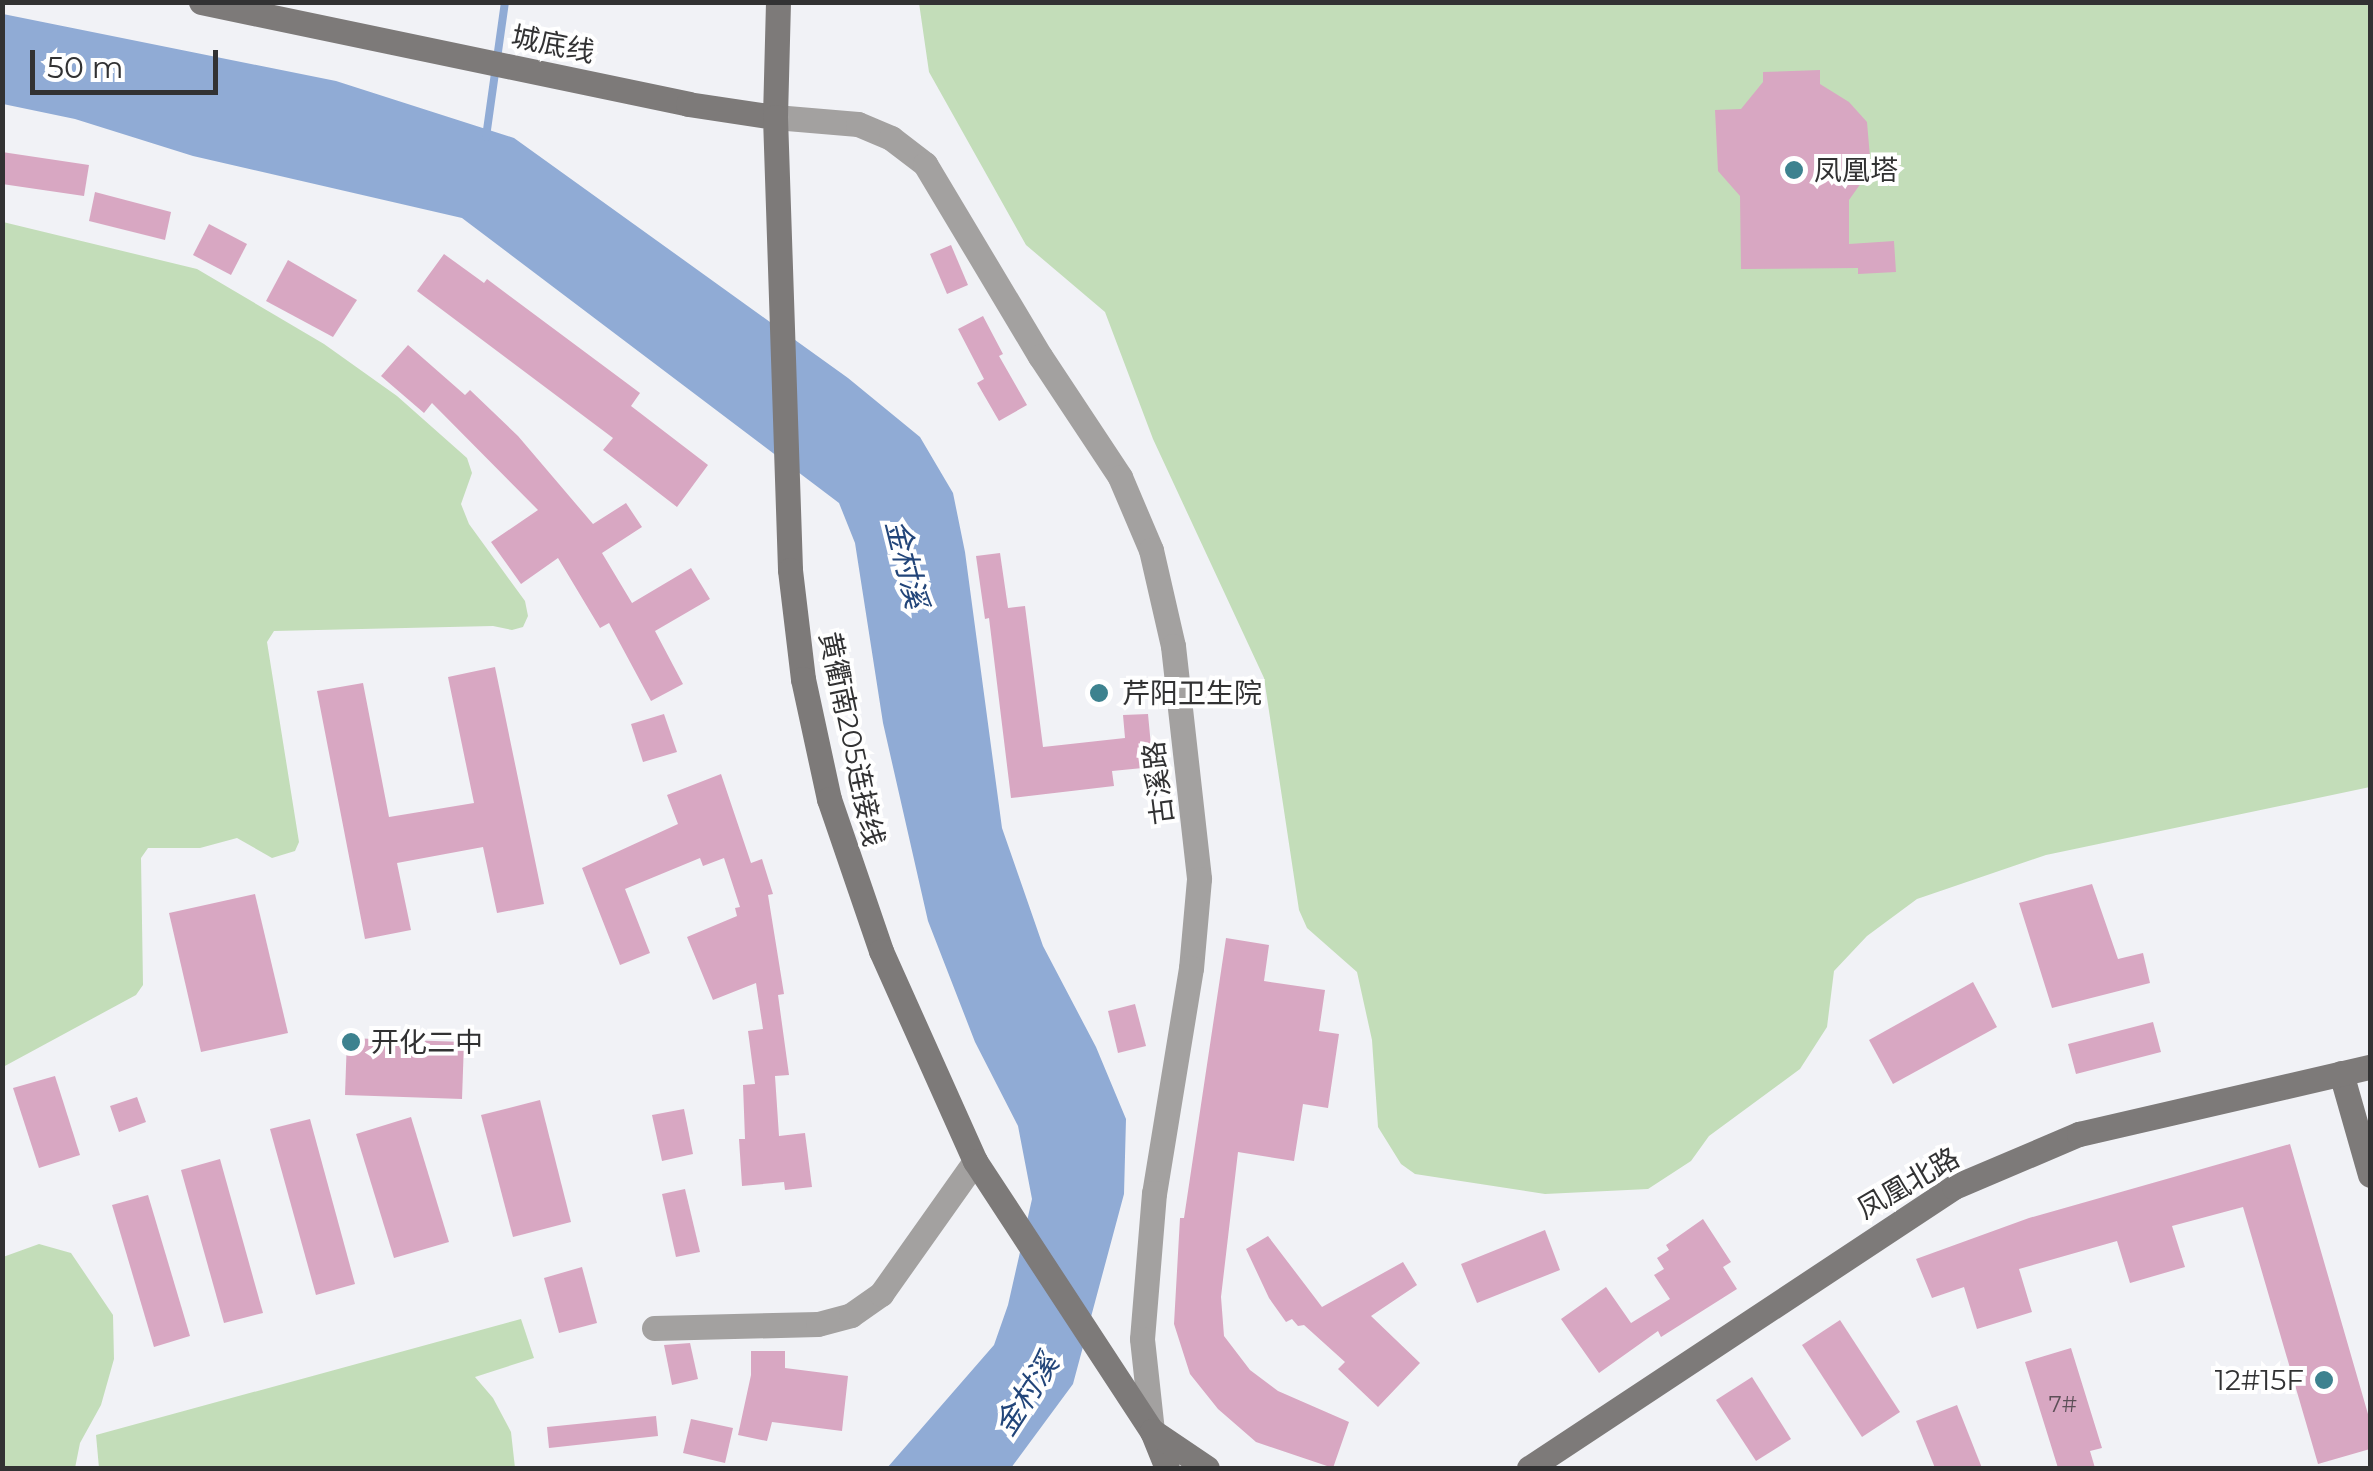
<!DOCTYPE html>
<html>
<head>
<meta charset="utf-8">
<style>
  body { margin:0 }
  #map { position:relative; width:2373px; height:1471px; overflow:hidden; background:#f1f2f6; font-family:Montserrat,"Noto Sans SC",sans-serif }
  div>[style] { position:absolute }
  .green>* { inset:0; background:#c3ddb9 }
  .water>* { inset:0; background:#90abd5 }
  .stream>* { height:8px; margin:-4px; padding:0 4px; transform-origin:4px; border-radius:4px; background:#90abd5 }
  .building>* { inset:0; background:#d8a7c2 }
  .street>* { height:25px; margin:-12.5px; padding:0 12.5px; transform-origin:12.5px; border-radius:12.5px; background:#a3a1a0 }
  .secondary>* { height:25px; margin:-12.5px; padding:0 12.5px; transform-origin:12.5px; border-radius:12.5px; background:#7d7a79 }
  .dots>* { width:28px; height:28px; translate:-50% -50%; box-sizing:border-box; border:5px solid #fff; border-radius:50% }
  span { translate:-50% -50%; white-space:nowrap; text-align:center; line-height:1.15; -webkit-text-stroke:8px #fff; paint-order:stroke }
  .number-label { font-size:22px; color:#5c4f57 }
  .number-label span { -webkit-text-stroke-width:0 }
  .street-label { font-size:28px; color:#323233 }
  .poi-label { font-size:28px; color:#323233 }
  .left { translate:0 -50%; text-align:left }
  .right { translate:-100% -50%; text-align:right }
  .water-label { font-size:30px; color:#224579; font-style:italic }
  .frame { position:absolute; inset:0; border:5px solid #323233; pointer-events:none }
  .scale { position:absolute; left:30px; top:50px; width:188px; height:45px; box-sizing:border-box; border:5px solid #323233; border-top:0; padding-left:12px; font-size:30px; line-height:35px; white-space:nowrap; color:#323233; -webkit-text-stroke:8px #fff; paint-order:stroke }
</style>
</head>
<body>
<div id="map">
  <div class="green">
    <i style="clip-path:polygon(919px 3px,2370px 3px,2370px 787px,2046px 855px,1917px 899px,1867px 936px,1834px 971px,1827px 1027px,1800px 1069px,1709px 1136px,1691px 1161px,1648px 1189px,1545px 1194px,1415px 1174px,1401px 1164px,1378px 1127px,1372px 1040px,1357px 972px,1307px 928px,1299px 910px,1264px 678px,1153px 439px,1105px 312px,1026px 245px,929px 72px)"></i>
    <i style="clip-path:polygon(3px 222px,197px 269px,324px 344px,397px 396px,467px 458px,472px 473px,461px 504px,469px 524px,525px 601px,528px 616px,523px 627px,512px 630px,493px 626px,274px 631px,267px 642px,299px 842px,295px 851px,272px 858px,237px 838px,200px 848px,148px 848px,141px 858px,143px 985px,136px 995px,3px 1067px)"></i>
    <i style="clip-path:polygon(39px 1244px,71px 1253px,113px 1315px,114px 1359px,101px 1405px,80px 1443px,75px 1468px,3px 1468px,3px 1257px)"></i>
    <i style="clip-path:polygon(521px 1319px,534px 1358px,475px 1377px,493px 1398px,511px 1432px,515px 1468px,99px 1468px,96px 1435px)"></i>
  </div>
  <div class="water">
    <i style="clip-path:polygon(3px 14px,336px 81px,514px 138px,848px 378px,920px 437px,953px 493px,965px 552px,1002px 828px,1043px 946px,1096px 1047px,1126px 1119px,1124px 1194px,1073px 1384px,1011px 1468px,887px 1468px,994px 1345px,1008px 1305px,1032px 1199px,1018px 1126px,975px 1042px,928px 921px,883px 723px,855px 543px,839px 503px,462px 218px,193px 156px,75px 119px,3px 104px)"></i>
  </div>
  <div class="stream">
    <i style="left:486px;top:137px;width:136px;rotate:-82deg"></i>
  </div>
  <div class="building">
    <i style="clip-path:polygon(1820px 70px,1820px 84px,1849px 102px,1867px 122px,1871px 169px,1849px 200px,1849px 244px,1894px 241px,1896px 272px,1858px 274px,1858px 268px,1741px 269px,1740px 196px,1718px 171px,1715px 110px,1741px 109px,1763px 82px,1763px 72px)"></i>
    <i style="clip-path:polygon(2px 152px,89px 165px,84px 196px,2px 184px)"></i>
    <i style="clip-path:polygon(95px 192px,171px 212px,165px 240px,89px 221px)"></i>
    <i style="clip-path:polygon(209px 224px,247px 244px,231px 275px,193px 255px)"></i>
    <i style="clip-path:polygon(951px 245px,968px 285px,947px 294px,930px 254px)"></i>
    <i style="clip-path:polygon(444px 254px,484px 283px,487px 279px,640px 393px,631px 406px,708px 465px,677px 507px,603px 450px,613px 438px,417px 291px)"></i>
    <i style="clip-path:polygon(288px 260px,357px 300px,333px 337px,266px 301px)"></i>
    <i style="clip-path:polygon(983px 316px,1003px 354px,999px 356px,1027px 405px,999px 421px,977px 383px,984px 379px,958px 329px)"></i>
    <i style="clip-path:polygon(408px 345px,465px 395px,470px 390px,518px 436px,593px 524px,626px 503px,642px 527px,602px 553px,632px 603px,691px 568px,710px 599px,655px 631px,683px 684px,651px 701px,609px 623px,600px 628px,558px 558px,521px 584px,491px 542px,538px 510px,432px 403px,424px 413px,381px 376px)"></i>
    <i style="clip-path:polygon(1000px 553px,1008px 608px,1025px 606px,1043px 747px,1125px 738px,1123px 715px,1148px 714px,1153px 767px,1112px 771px,1114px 786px,1011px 798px,989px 618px,985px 619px,976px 556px)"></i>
    <i style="clip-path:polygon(495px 667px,544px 904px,497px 913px,483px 847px,397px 863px,411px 930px,365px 939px,317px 691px,363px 683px,389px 817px,474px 803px,448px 677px)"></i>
    <i style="clip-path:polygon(664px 714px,677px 752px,643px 762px,631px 724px)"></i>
    <i style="clip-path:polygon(721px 774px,751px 863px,762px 859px,773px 894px,768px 895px,784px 994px,778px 995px,789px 1075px,775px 1076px,779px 1136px,805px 1133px,812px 1187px,785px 1190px,784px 1182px,742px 1186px,739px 1139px,745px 1139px,743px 1085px,755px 1084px,748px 1031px,763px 1029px,756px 983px,713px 1000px,687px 937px,737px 916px,735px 908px,740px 907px,724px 858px,703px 866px,700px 858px,625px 889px,650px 953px,620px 965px,582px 868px,678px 824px,667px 795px)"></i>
    <i style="clip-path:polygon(2092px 884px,2118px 959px,2143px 953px,2150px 983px,2052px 1008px,2019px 903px)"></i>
    <i style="clip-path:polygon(255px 894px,288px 1033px,201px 1052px,169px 913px)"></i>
    <i style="clip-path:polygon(1226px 938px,1269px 945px,1264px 981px,1325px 990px,1319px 1031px,1339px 1034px,1328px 1108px,1303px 1104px,1294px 1161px,1238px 1152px,1221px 1297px,1224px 1336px,1250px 1370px,1278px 1391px,1349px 1422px,1333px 1468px,1256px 1442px,1218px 1409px,1190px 1374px,1174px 1324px,1180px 1218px,1184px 1218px)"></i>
    <i style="clip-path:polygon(1973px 982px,1997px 1027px,1893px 1084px,1869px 1040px)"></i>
    <i style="clip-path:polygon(1135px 1004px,1146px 1046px,1118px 1053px,1108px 1011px)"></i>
    <i style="clip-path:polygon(2153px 1022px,2161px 1052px,2076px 1074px,2068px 1044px)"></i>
    <i style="clip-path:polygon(347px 1038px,464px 1042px,462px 1099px,345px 1095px)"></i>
    <i style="clip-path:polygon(55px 1076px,80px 1155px,39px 1168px,13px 1088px)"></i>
    <i style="clip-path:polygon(137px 1097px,146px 1122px,119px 1132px,110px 1106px)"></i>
    <i style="clip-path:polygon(540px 1100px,571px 1222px,513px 1237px,481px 1115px)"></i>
    <i style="clip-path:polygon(684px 1109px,693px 1154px,662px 1161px,652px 1115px)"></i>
    <i style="clip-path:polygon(411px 1117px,449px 1242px,394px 1258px,356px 1134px)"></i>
    <i style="clip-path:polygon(310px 1119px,355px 1284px,316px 1295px,270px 1129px)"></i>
    <i style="clip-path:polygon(2290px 1144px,2370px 1421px,2370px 1449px,2318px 1464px,2243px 1207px,2172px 1226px,2185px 1267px,2130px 1283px,2117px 1241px,2019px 1269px,2032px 1312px,1977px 1329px,1964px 1287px,1932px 1298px,1916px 1259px,2029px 1218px)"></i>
    <i style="clip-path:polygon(220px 1159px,263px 1313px,224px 1323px,181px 1170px)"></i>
    <i style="clip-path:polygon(685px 1189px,700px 1252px,676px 1257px,662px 1194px)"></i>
    <i style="clip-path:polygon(148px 1195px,190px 1336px,154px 1347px,112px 1205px)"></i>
    <i style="clip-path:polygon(1703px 1219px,1731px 1262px,1723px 1267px,1737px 1289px,1661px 1337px,1658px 1331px,1599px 1373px,1561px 1319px,1606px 1287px,1631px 1323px,1670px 1299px,1654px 1275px,1664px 1269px,1657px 1258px,1669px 1250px,1666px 1245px)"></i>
    <i style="clip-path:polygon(1545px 1230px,1560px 1270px,1477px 1303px,1461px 1264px)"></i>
    <i style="clip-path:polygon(1268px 1236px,1322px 1307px,1403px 1262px,1417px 1285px,1371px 1316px,1420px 1363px,1378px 1407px,1338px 1369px,1345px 1362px,1304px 1325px,1298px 1326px,1292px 1319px,1286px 1322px,1269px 1298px,1246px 1249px)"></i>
    <i style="clip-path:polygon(582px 1267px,597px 1323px,559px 1333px,544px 1278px)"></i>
    <i style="clip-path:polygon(1840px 1320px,1900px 1412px,1862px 1437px,1802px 1345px)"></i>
    <i style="clip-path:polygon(690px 1343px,698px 1379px,672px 1385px,664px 1345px)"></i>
    <i style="clip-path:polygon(2071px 1348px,2102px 1448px,2090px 1451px,2095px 1468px,2058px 1468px,2025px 1362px)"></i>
    <i style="clip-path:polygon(751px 1351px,785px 1351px,785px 1368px,848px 1376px,842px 1431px,772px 1422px,767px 1441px,738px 1435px,751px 1375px)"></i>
    <i style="clip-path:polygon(1752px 1377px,1791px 1439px,1756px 1461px,1716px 1400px)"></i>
    <i style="clip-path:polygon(1957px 1405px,1982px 1468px,1935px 1468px,1916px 1421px)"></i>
    <i style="clip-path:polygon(656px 1416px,658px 1436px,549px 1448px,547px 1427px)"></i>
    <i style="clip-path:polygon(691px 1419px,733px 1428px,725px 1463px,683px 1453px)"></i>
  </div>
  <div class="street">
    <i style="left:775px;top:117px;width:83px;rotate:4.8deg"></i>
    <i style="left:858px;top:124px;width:36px;rotate:23deg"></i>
    <i style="left:891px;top:138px;width:43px;rotate:37.4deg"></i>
    <i style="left:925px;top:164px;width:224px;rotate:59.1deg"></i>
    <i style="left:1040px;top:356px;width:145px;rotate:56.5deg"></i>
    <i style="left:1120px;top:477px;width:79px;rotate:67deg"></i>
    <i style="left:1151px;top:550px;width:98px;rotate:77.1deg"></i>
    <i style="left:1173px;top:646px;width:234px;rotate:83.6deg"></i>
    <i style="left:1199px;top:879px;width:89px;rotate:95.1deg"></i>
    <i style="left:1191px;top:968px;width:228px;rotate:99.3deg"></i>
    <i style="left:1154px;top:1193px;width:146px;rotate:94.7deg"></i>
    <i style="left:1142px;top:1339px;width:93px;rotate:83.8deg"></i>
    <i style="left:654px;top:1328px;width:164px;rotate:-1.4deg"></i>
    <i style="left:818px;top:1324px;width:34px;rotate:-15deg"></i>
    <i style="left:851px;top:1315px;width:37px;rotate:-35deg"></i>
    <i style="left:881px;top:1294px;width:163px;rotate:-54.7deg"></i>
  </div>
  <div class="secondary">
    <i style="left:201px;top:2px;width:498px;rotate:11.8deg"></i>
    <i style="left:688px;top:104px;width:88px;rotate:8.5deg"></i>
    <i style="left:778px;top:2px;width:115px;rotate:91.5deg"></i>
    <i style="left:775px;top:117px;width:453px;rotate:88.1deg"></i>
    <i style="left:790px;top:570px;width:110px;rotate:83.2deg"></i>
    <i style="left:803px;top:679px;width:123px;rotate:77.8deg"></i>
    <i style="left:829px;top:799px;width:161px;rotate:71.1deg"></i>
    <i style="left:881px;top:951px;width:230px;rotate:65.9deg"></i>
    <i style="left:975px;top:1161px;width:323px;rotate:56.8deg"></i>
    <i style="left:1152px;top:1431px;width:40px;rotate:68deg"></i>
    <i style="left:2341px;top:1073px;width:106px;rotate:74.1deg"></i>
    <i style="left:1152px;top:1431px;width:66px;rotate:33.9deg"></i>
    <i style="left:1529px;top:1468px;width:509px;rotate:-33.47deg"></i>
    <i style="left:1954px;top:1187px;width:136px;rotate:-23deg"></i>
    <i style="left:2079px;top:1134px;width:299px;rotate:-13deg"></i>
  </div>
  <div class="dots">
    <i style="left:1794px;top:170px;background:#3d828f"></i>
    <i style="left:1099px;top:693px;background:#3d828f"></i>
    <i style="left:351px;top:1042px;background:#3d828f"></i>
    <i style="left:2324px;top:1380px;background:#3d828f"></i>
  </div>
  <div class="number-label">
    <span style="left:2063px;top:1405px">7#</span>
  </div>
  <div class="street-label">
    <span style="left:553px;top:44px;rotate:12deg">城底线</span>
    <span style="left:852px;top:739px;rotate:78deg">黄衢南205连接线</span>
    <span style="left:1158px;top:783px;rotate:-97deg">古溪路</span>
    <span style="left:1908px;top:1183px;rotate:-30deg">凤凰北路</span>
  </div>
  <div class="poi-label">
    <span class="left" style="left:1814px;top:170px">凤凰塔</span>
    <span class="left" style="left:1122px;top:693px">芹阳卫生院</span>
    <span class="left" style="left:371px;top:1042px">开化二中</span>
    <span class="right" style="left:2304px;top:1380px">12#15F</span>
  </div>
  <div class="water-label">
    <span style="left:906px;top:564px;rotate:76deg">金村溪</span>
    <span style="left:1027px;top:1395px;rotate:-57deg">金村溪</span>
  </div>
  <div class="frame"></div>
  <div class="scale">50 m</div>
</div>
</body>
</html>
